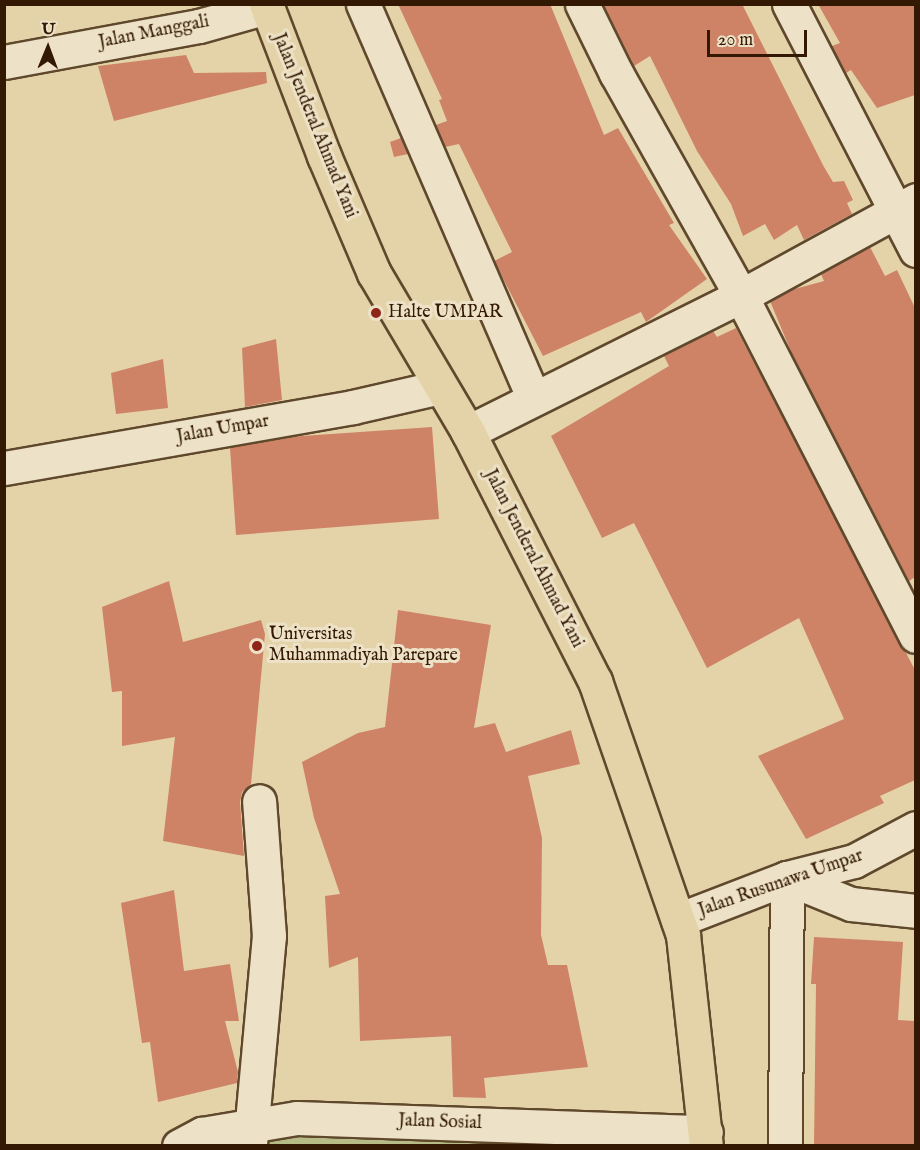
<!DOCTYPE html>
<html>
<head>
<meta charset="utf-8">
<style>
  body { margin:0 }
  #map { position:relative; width:920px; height:1150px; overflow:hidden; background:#e4d3a9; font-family:"IM FELL English",serif }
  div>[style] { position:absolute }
  .green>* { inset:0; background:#b7bb86 }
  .building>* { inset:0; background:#ce8366 }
  .roads { filter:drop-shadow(2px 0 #5f482c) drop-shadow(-2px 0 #5f482c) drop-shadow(0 2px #5f482c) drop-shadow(0 -2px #5f482c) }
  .minor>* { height:33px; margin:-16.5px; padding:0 16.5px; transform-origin:16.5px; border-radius:16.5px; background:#ede2c7 }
  .highway>* { height:33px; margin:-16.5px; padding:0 16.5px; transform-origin:16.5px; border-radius:16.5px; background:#e4d3a9 }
  .dots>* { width:16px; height:16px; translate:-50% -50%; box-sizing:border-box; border:3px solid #ede2c7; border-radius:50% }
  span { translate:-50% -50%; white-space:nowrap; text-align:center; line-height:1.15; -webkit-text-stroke:6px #ede2c7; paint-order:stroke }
  .street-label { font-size:18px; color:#331903 }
  .poi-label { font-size:18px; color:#331903 }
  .left { translate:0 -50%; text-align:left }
  .frame { position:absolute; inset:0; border:6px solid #331903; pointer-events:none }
  .north { position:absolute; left:18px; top:18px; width:60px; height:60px; -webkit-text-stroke:4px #ede2c7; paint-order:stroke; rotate:1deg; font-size:16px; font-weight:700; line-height:24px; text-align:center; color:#331903 }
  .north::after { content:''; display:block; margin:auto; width:21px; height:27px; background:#331903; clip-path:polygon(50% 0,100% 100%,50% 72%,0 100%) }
  .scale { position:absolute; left:707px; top:30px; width:100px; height:27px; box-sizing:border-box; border:3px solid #331903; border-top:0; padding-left:8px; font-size:18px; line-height:21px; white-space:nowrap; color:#331903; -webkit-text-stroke:4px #ede2c7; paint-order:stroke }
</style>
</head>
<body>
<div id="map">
  <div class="green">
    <i style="clip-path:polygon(265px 1127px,692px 1146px,265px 1146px)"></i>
  </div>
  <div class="building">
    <i style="clip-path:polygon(398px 4px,550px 4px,604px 135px,618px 128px,674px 223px,669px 225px,707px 279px,646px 322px,641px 312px,543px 356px,494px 261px,512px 252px,459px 144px,445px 147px,436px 125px,447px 121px,439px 100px,442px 99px)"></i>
    <i style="clip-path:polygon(603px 4px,742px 4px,824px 167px,833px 182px,844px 181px,853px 200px,847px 203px,852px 214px,804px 240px,797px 225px,774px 240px,765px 224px,743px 236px,731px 204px,697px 151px,650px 56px,634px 66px)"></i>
    <i style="clip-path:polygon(818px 4px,915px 4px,915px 95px,877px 108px,851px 70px,846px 73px,832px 46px,840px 43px)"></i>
    <i style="clip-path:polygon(186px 55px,194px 73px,266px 72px,267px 83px,114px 121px,98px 66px)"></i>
    <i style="clip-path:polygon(401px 138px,408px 154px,394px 157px,390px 142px)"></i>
    <i style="clip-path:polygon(870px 247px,885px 276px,897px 270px,915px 308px,915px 577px,909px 581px,792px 354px,770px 301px,791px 290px,824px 281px,821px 274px)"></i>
    <i style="clip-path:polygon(736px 328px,915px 670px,915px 780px,880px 796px,884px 803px,806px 839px,758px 756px,844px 719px,799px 618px,707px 668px,634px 523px,602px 538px,551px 436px,669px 366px,664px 356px,713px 331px,717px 337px)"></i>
    <i style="clip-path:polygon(276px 339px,282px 400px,245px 407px,242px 348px)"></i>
    <i style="clip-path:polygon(163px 359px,168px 408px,116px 414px,111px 373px)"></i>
    <i style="clip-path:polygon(432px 427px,439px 519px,236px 535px,230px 448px,288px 437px)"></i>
    <i style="clip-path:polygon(169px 581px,183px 642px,261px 620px,265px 634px,251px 784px,242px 792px,240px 802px,244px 856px,163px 841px,175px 737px,122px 746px,122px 691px,112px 692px,102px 607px)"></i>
    <i style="clip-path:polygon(398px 610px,491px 625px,474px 728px,495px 723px,506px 752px,571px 730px,580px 764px,528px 776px,542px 838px,541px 935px,548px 965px,567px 965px,588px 1067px,484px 1078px,486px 1098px,453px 1097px,451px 1036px,360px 1041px,358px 957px,329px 968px,325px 896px,340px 894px,314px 818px,302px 762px,358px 733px,385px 727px)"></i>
    <i style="clip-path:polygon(174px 890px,184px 971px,230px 964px,239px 1021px,225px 1021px,238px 1072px,237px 1083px,158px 1102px,150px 1042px,142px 1043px,121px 903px)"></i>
    <i style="clip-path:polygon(814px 937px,903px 942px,898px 1020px,915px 1021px,915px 1146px,814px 1146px,816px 984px,811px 984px)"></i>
  </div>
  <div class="roads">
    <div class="minor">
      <i style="left:363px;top:4px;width:430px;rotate:66.6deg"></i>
      <i style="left:582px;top:4px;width:77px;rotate:63.8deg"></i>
      <i style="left:616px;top:73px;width:256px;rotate:60.7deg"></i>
      <i style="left:741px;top:296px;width:200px;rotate:-28.7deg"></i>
      <i style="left:789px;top:4px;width:277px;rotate:62.7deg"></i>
      <i style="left:4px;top:62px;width:198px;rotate:-10.5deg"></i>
      <i style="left:199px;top:26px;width:71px;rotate:-15.6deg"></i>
      <i style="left:468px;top:432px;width:305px;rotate:-26.5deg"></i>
      <i style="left:741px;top:296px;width:382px;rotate:62.8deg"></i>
      <i style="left:4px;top:468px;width:354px;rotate:-9.9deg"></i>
      <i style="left:353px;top:407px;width:89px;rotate:-12.9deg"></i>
      <i style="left:678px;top:920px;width:117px;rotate:-21.1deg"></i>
      <i style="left:787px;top:878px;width:69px;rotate:-14.2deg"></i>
      <i style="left:854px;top:861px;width:70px;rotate:-28deg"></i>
      <i style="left:250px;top:1144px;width:209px;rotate:-84.8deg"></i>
      <i style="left:269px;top:936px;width:135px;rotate:-94.2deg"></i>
      <i style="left:179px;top:1146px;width:26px;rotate:-28deg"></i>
      <i style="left:202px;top:1134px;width:96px;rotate:-9.6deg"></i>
      <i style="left:297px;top:1118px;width:409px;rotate:2deg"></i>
      <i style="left:785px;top:1146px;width:268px;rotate:-89.6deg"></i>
      <i style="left:787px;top:878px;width:69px;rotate:22.1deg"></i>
      <i style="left:851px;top:904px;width:65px;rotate:6.1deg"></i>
    </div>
    <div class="highway">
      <i style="left:266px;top:4px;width:163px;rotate:69.1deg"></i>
      <i style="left:324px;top:156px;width:127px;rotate:66.9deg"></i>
      <i style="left:374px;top:273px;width:185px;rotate:59.4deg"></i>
      <i style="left:468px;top:432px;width:280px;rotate:63deg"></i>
      <i style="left:595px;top:681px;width:269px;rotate:70.9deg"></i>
      <i style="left:683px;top:935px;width:212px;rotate:83.8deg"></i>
    </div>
  </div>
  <div class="dots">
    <i style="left:376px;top:313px;background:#8f2418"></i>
    <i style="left:257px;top:646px;background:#8f2418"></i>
  </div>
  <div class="street-label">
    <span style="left:154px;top:33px;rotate:-11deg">Jalan Manggali</span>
    <span style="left:314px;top:126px;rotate:68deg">Jalan Jenderal Ahmad Yani</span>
    <span style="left:223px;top:430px;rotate:-10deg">Jalan Umpar</span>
    <span style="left:533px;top:559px;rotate:63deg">Jalan Jenderal Ahmad Yani</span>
    <span style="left:781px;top:884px;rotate:-19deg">Jalan Rusunawa Umpar</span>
    <span style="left:440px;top:1123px;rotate:2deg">Jalan Sosial</span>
  </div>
  <div class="poi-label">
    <span class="left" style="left:388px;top:313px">Halte UMPAR</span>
    <span class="left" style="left:269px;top:646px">Universitas<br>Muhammadiyah Parepare</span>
  </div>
  <div class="frame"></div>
  <div class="north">U</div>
  <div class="scale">20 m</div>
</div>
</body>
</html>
